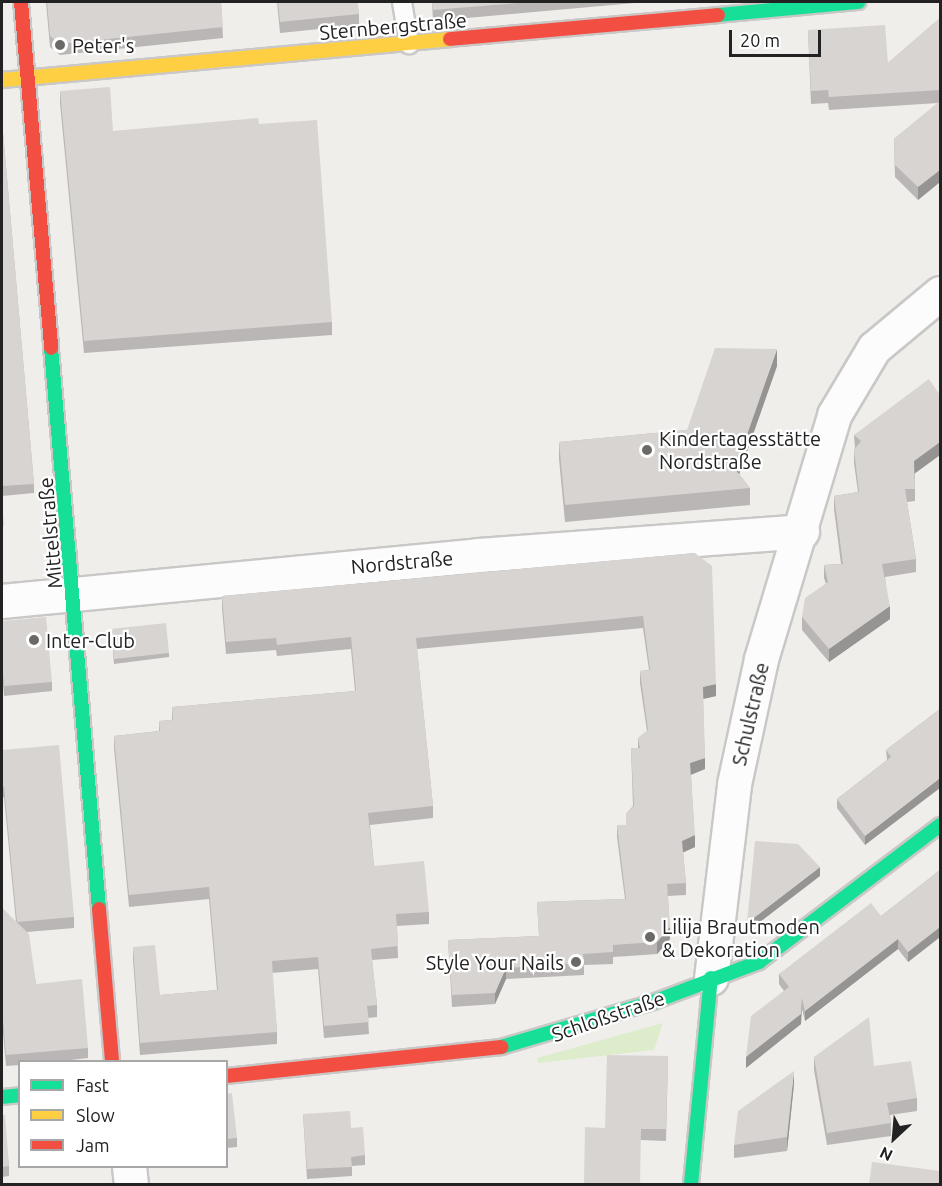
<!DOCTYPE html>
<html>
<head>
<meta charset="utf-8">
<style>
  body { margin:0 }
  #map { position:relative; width:942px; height:1186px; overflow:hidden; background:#f0eeeb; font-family:Ubuntu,sans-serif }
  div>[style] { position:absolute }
  .grass>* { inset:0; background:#ddeccb }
  .roads { filter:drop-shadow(2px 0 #c9c8c7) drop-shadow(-2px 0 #c9c8c7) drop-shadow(0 2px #c9c8c7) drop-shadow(0 -2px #c9c8c7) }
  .lane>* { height:18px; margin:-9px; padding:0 9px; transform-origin:9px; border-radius:9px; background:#fdfcfc }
  .street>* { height:33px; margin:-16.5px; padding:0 16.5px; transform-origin:16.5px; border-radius:16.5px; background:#fdfcfc }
  .fast>* { height:14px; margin:-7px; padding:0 7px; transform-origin:7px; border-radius:7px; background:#16e098 }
  .slow>* { height:14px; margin:-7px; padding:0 7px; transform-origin:7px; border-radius:7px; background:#ffcf43 }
  .jam>* { height:14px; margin:-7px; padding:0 7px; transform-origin:7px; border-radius:7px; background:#f24e42 }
  .wall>* { inset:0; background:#b9b6b5 }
  .shaded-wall>* { inset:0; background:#969493 }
  .building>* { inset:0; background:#d7d4d2 }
  .dots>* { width:16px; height:16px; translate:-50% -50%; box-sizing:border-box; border:3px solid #fff; border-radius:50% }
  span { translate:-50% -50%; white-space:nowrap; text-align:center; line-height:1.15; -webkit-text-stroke:4.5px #fff; paint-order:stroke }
  .street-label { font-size:20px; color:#222 }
  .poi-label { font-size:20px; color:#222 }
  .left { translate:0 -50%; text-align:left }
  .right { translate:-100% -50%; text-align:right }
  .frame { position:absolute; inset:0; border:3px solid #222; pointer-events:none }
  .legend { position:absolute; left:18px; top:1060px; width:210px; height:108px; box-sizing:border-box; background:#fff; border:2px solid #a7a7a7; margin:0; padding:8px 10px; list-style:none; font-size:18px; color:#222 }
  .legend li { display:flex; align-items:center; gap:12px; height:30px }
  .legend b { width:30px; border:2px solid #a7a7a7 }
  .north { position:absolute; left:864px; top:1108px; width:60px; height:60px; -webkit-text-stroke:4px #fff; paint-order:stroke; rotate:206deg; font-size:16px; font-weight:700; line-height:24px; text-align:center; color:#222 }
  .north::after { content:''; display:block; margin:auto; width:21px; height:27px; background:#222; clip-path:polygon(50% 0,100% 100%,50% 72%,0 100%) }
  .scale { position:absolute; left:729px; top:30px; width:92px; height:27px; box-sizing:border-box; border:3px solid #222; border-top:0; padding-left:8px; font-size:18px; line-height:21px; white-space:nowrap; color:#222; -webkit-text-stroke:4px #fff; paint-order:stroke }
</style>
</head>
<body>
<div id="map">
  <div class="grass">
    <i style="clip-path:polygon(663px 1023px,654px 1050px,538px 1063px,537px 1058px)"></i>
  </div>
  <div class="roads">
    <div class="lane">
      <i style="left:402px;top:2px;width:43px;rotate:80.5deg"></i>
    </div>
    <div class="street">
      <i style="left:2px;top:601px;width:478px;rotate:-5.5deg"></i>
      <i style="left:478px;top:555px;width:325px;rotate:-4.2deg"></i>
      <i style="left:711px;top:978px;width:195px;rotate:-83.2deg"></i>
      <i style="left:734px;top:784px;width:128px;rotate:-77.8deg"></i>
      <i style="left:761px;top:659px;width:255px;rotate:-73.3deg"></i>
      <i style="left:834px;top:415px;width:78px;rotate:-59.2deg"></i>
      <i style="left:874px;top:348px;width:86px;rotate:-39.8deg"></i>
      <i style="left:129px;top:1166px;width:18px;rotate:84deg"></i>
    </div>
    <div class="fast">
      <i style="left:718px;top:15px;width:141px;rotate:-5.3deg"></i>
      <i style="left:51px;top:348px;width:563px;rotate:85.11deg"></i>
      <i style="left:501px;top:1047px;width:159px;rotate:-16.5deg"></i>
      <i style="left:653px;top:1002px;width:113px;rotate:-20.7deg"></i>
      <i style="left:759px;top:962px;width:227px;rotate:-37.1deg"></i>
      <i style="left:2px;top:1097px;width:18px;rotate:-6deg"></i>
      <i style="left:691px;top:1184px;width:207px;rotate:-84.5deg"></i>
    </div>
    <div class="slow">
      <i style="left:2px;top:80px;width:450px;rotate:-5.2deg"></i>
    </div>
    <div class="jam">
      <i style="left:21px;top:2px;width:347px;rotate:85deg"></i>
      <i style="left:450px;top:39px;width:269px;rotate:-5.1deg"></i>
      <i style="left:99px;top:909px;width:154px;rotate:85.1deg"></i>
      <i style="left:226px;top:1076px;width:277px;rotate:-6deg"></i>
    </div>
  </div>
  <div class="wall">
    <i style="clip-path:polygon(46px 2px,221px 2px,223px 38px,60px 55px,50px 47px)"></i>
    <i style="clip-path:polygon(277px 2px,357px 2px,359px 14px,359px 25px,280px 33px)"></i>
    <i style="clip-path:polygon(432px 2px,646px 2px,433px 21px)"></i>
    <i style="clip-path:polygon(940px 18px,940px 182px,918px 200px,895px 177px,894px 139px,938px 103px,829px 110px,828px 103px,811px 104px,808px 30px,888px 63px)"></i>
    <i style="clip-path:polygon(60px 91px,113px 131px,332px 322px,332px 335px,84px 353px,60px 103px)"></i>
    <i style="clip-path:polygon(2px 121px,34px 484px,34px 493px,2px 496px)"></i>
    <i style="clip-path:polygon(777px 366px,739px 474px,750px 488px,750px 505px,565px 522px,559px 459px,559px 442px,687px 430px)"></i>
    <i style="clip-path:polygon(940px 395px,940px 455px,915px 473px,915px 501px,907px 502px,916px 559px,916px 572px,885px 577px,890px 619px,829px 662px,802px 630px,802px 617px,826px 584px,824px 578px,824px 565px,841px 564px,834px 509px,834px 496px,858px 492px,854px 463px,854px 450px,855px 448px,854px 435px)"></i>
    <i style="clip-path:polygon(695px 553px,716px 696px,703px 699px,705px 769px,691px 775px,695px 847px,683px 852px,686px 883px,686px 895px,668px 896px,670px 939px,657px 954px,613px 957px,613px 964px,584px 965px,584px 975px,506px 979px,495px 1004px,452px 1007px,448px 940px,539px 936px,537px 902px,625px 899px,617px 837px,617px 825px,626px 825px,626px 814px,633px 806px,631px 748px,638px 748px,638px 738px,647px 731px,640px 683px,640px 671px,649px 670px,643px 628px,417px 649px,433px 806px,433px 818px,370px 825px,374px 866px,429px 912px,429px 924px,397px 926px,398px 958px,372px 960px,377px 1005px,377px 1017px,368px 1018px,369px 1034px,324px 1038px,318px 969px,272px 973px,277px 1032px,277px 1044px,140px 1055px,133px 959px,133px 947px,160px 995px,217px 990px,209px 899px,129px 907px,114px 748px,114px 736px,159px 731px,159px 721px,172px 720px,172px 707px,355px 691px,351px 649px,277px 656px,276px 650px,226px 654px,222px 608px,222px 596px)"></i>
    <i style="clip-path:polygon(2px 621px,52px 682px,52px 691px,4px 696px,2px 669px)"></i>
    <i style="clip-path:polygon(111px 629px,169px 653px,169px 657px,114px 664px)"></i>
    <i style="clip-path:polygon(940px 709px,865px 845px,837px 808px,837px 799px,887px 760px,886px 750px)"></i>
    <i style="clip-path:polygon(2px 750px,74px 917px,74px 928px,27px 932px,36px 984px,88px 1048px,88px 1058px,53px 1062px,20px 1062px,20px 1065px,6px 1066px,2px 1020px,2px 908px,16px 922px,4px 797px,2px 798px)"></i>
    <i style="clip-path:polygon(940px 870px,940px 937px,908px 962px,898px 949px,805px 1021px,802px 1009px,801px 1024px,746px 1068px,784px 991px,779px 984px,779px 974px,881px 916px)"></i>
    <i style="clip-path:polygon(668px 1056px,666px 1141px,641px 1140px,605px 1128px)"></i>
    <i style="clip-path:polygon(814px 1057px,874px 1066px,917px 1098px,917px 1111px,890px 1115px,891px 1123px,891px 1136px,827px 1145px,814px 1070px)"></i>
    <i style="clip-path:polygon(794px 1084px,787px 1151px,734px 1158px,734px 1145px)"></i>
    <i style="clip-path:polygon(226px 1094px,237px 1138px,237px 1147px,226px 1148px)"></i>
    <i style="clip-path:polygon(303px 1114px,351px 1128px,365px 1155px,365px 1165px,352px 1166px,352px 1176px,307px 1179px)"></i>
    <i style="clip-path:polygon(2px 1115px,9px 1166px,9px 1176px,2px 1177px)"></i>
  </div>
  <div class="shaded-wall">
    <i style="clip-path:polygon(940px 170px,940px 182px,918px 200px,918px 187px)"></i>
    <i style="clip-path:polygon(777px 349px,777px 366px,735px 486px,735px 469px)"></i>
    <i style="clip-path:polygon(940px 442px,940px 455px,914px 474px,914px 461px)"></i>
    <i style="clip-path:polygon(890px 606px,890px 619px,829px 662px,829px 649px)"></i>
    <i style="clip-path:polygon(716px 684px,716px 696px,703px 699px,703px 687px)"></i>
    <i style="clip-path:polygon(705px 758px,705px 769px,690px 775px,690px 763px)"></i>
    <i style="clip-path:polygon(940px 778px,940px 788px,865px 845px,865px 836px)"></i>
    <i style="clip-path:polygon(695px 835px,695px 847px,682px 853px,682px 841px)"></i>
    <i style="clip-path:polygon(820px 867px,820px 876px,747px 932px,747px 923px)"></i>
    <i style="clip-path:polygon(670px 927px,670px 939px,657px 954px,657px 942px)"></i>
    <i style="clip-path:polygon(940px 927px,940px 937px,908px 962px,908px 952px)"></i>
    <i style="clip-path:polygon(898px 939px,898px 949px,805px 1021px,805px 1011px)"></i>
    <i style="clip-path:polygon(506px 968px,506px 979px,495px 1004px,495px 993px)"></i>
    <i style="clip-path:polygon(802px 998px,801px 1024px,746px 1068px,746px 1057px)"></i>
    <i style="clip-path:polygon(794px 1071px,794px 1084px,787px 1151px,787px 1137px)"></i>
  </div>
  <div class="building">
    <i style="clip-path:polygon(47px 2px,221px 2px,223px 27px,60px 44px,50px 36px)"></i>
    <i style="clip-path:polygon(278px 2px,357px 2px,359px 14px,280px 22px)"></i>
    <i style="clip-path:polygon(432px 2px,531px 2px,433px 10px)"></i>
    <i style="clip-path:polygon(940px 18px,940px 90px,829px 97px,828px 90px,811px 91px,808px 30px,885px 25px,888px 63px)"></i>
    <i style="clip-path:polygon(110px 87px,113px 131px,258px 118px,259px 124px,317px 120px,332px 322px,84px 341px,60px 91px)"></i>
    <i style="clip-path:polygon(940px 101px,940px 170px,918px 187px,895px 165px,894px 139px)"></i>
    <i style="clip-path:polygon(2px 121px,34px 484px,2px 486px)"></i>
    <i style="clip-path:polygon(715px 348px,777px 349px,735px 469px,750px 488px,565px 505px,559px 442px,687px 430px)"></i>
    <i style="clip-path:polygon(929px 379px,940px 395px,940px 442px,914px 461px,915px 489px,905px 489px,916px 559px,882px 564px,890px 606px,829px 649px,802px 617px,805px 598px,828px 582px,824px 565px,843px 564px,834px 496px,859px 492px,854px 450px,861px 441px,854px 435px)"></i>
    <i style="clip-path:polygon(2px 499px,4px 526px,2px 526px)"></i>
    <i style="clip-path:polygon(695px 553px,712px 566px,716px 684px,703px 687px,705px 758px,690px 763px,695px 835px,682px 841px,686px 883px,667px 884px,670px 927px,657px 942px,613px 945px,613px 952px,583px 954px,584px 963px,506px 968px,495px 993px,452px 995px,448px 940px,539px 936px,537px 902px,626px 899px,617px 825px,626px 825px,626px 814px,634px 806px,631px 748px,640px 748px,638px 738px,648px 730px,640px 671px,650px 670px,643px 616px,416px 638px,433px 806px,368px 813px,374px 866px,424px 861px,429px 912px,396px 914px,398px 946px,371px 949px,377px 1005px,367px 1006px,369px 1022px,324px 1026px,318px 957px,272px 961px,277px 1032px,140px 1043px,133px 947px,155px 945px,160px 995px,218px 990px,209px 887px,129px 895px,114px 736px,160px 731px,159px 721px,173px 720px,172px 707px,356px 691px,351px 637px,277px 645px,276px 638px,226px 642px,222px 596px)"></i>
    <i style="clip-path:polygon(46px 617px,52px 682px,4px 686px,2px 660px,2px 621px)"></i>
    <i style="clip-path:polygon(166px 623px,169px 653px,114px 659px,111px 629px)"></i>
    <i style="clip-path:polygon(940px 709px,940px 778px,865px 836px,837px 799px,891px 757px,886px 750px)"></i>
    <i style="clip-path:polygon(59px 745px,74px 917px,17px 922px,4px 787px,2px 787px,2px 750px)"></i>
    <i style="clip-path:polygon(755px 841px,798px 844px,820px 867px,747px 923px)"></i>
    <i style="clip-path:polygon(940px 870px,940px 927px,908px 952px,898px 939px,805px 1011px,802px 998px,801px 1014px,746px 1057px,751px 1016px,789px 987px,779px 974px,871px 903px,881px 916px)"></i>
    <i style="clip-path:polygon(2px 908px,29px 934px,36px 984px,82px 979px,88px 1048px,6px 1055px,2px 1010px)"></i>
    <i style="clip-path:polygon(869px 1017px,874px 1066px,911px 1061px,917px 1098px,887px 1103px,891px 1123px,827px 1133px,814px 1057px)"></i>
    <i style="clip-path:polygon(607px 1055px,668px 1056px,666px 1129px,641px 1129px,640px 1185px,584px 1185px,585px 1127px,605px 1128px)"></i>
    <i style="clip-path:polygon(794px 1071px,787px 1137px,734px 1145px,738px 1111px)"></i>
    <i style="clip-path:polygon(232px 1093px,237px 1138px,226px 1139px,226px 1094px)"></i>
    <i style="clip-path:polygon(350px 1111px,351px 1128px,363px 1127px,365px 1155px,351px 1157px,352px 1167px,307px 1169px,303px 1114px)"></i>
    <i style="clip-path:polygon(2px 1115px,5px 1115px,9px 1166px,2px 1167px)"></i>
    <i style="clip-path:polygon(872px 1162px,940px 1171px,940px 1185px,869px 1185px)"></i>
  </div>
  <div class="dots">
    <i style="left:60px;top:45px;background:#6a6968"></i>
    <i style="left:647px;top:450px;background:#6a6968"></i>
    <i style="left:34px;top:640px;background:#6a6968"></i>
    <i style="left:650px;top:937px;background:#6a6968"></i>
    <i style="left:576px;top:962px;background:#6a6968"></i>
  </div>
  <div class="street-label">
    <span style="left:393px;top:26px;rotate:-5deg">Sternbergstraße</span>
    <span style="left:50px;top:533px;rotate:-95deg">Mittelstraße</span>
    <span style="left:402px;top:562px;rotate:-5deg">Nordstraße</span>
    <span style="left:750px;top:714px;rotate:-77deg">Schulstraße</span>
    <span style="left:608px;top:1016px;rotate:-19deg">Schloßstraße</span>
  </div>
  <div class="poi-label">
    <span class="left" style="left:72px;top:45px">Peter's</span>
    <span class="left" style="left:659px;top:450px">Kindertagesstätte<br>Nordstraße</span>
    <span class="left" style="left:46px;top:640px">Inter-Club</span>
    <span class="left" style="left:662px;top:938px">Lilija Brautmoden<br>&amp; Dekoration</span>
    <span class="right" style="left:564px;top:962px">Style Your Nails</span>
  </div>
  <div class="frame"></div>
  <ul class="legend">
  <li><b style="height:8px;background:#16e098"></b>Fast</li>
  <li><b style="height:8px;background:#ffcf43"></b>Slow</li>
  <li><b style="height:8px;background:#f24e42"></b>Jam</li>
  </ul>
  <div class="north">N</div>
  <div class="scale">20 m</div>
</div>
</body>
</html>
